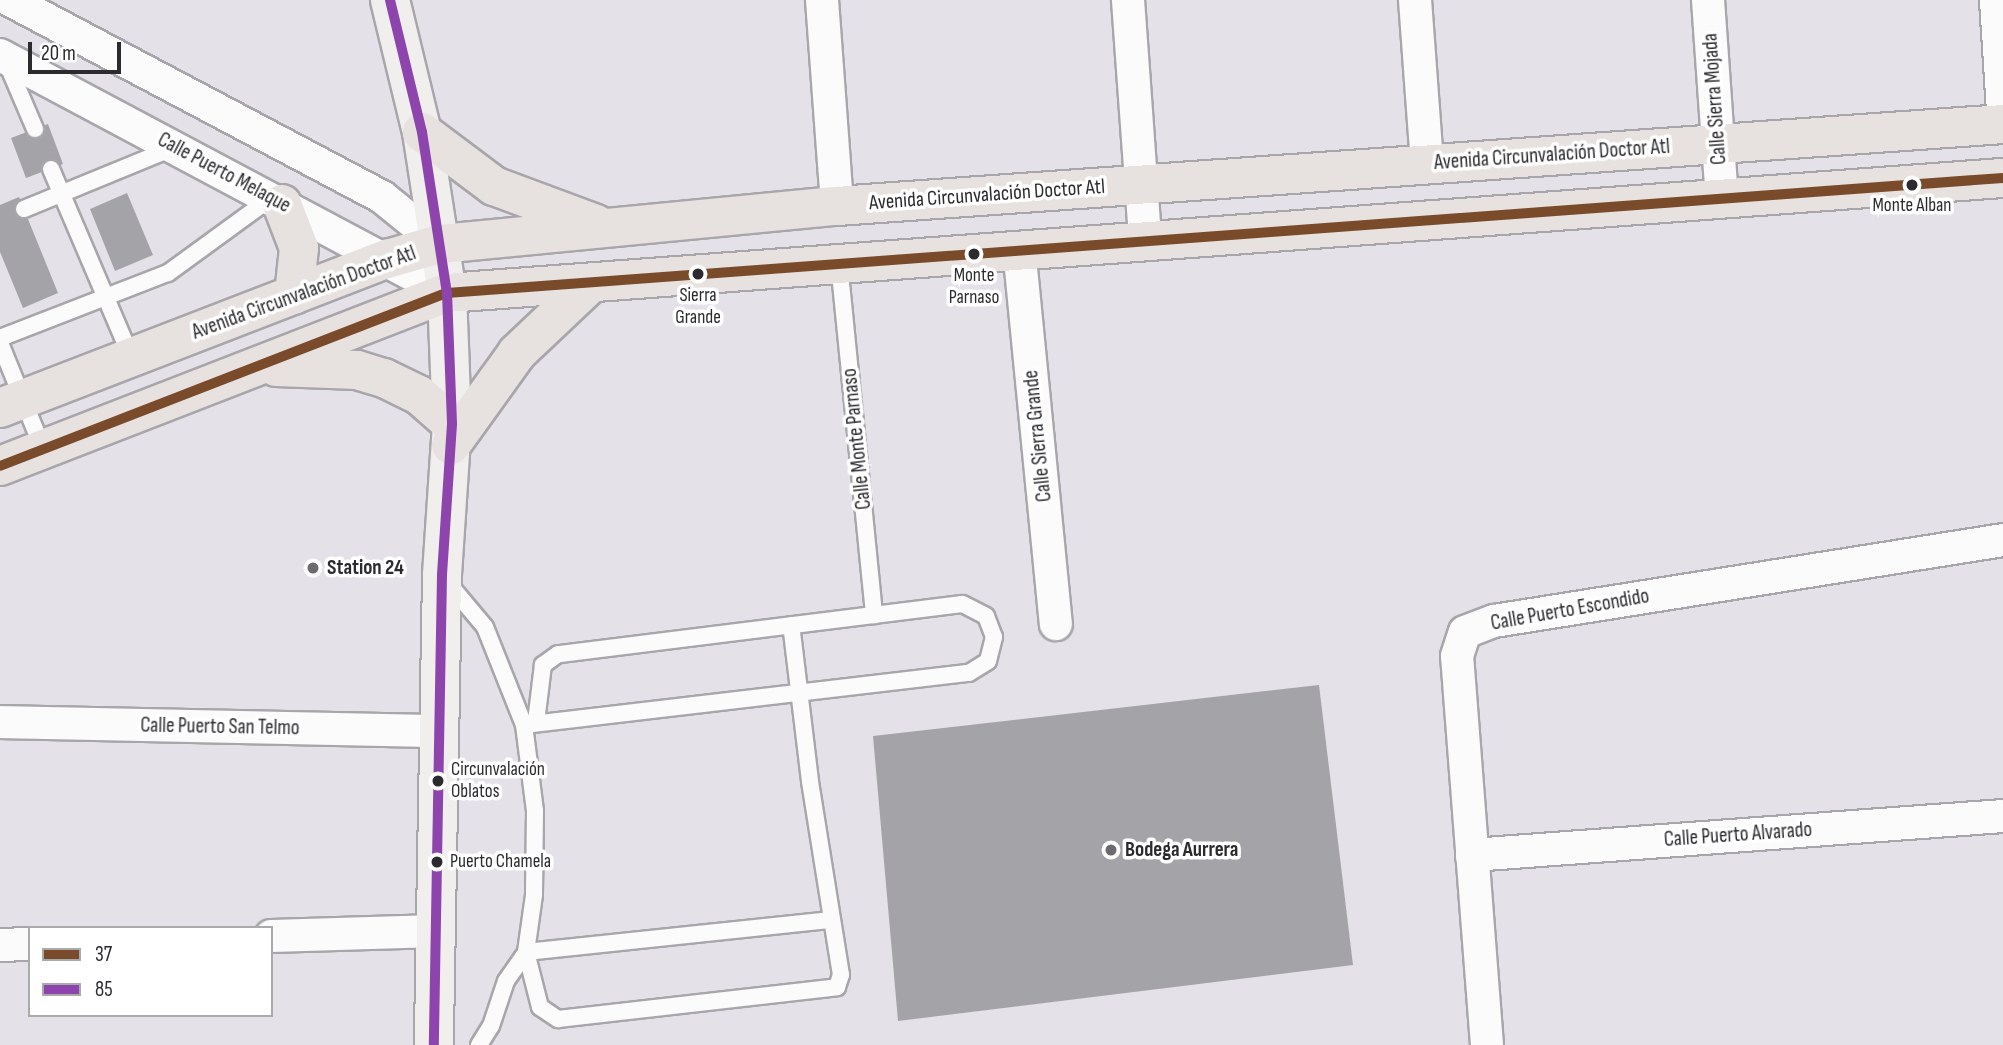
<!DOCTYPE html>
<html>
<head>
<meta charset="utf-8">
<style>
  body { margin:0 }
  #map { position:relative; width:2003px; height:1045px; overflow:hidden; background:#e4e2e8; font-family:"Sofia Sans Condensed",sans-serif }
  div>[style] { position:absolute }
  .building>* { inset:0; background:#a4a4a8 }
  .roads { filter:drop-shadow(2px 0 #a8a6aa) drop-shadow(-2px 0 #a8a6aa) drop-shadow(0 2px #a8a6aa) drop-shadow(0 -2px #a8a6aa) }
  .lane>* { height:16px; margin:-8px; padding:0 8px; transform-origin:8px; border-radius:8px; background:#fbfbfc }
  .street>* { height:32px; margin:-16px; padding:0 16px; transform-origin:16px; border-radius:16px; background:#fbfbfc }
  .secondary>* { height:38px; margin:-19px; padding:0 19px; transform-origin:19px; border-radius:19px; background:#f1eeee }
  .primary>* { height:38px; margin:-19px; padding:0 19px; transform-origin:19px; border-radius:19px; background:#e7e2e0 }
  .bus-1>* { height:10px; margin:-5px; padding:0 5px; transform-origin:5px; border-radius:5px; background:#7a4b2a }
  .bus-2>* { height:10px; margin:-5px; padding:0 5px; transform-origin:5px; border-radius:5px; background:#8e44ad }
  .dots>* { width:19px; height:19px; translate:-50% -50%; box-sizing:border-box; border:4px solid #fff; border-radius:50% }
  span { translate:-50% -50%; white-space:nowrap; text-align:center; line-height:1.15; -webkit-text-stroke:7px #fff; paint-order:stroke }
  .bus-label { font-size:19px; color:#2b2a2e }
  .left { translate:0 -50%; text-align:left }
  .street-label { font-size:21px; color:#2b2a2e }
  .poi-label { font-size:21px; color:#2b2a2e; font-weight:700 }
  .legend { position:absolute; left:28px; top:926px; width:245px; height:91px; box-sizing:border-box; background:#fff; border:2px solid #aaaaab; margin:0; padding:9px 12px; list-style:none; font-size:21px; color:#2b2a2e }
  .legend li { display:flex; align-items:center; gap:14px; height:35px }
  .legend b { width:35px; border:2px solid #aaaaab }
  .scale { position:absolute; left:28px; top:42px; width:93px; height:32px; box-sizing:border-box; border:4px solid #2b2a2e; border-top:0; padding-left:9px; font-size:21px; line-height:24px; white-space:nowrap; color:#2b2a2e; -webkit-text-stroke:5px #fff; paint-order:stroke }
</style>
</head>
<body>
<div id="map">
  <div class="building">
    <i style="clip-path:polygon(48px 124px,63px 164px,26px 178px,11px 138px)"></i>
    <i style="clip-path:polygon(127px 193px,153px 255px,115px 271px,90px 209px)"></i>
    <i style="clip-path:polygon(19px 197px,58px 293px,23px 308px,0 252px,0 205px)"></i>
    <i style="clip-path:polygon(1319px 685px,1353px 965px,898px 1021px,873px 736px)"></i>
  </div>
  <div class="roads">
    <div class="lane">
      <i style="left:6px;top:61px;width:74px;rotate:66.9deg"></i>
      <i style="left:51px;top:169px;width:204px;rotate:66.9deg"></i>
      <i style="left:24px;top:209px;width:161px;rotate:-22.3deg"></i>
      <i style="left:839px;top:263px;width:354px;rotate:84.3deg"></i>
      <i style="left:0;top:338px;width:180px;rotate:-21.2deg"></i>
      <i style="left:168px;top:273px;width:127px;rotate:-36.1deg"></i>
      <i style="left:0;top:343px;width:114px;rotate:67.9deg"></i>
      <i style="left:448px;top:583px;width:57px;rotate:49.9deg"></i>
      <i style="left:485px;top:627px;width:105px;rotate:68.3deg"></i>
      <i style="left:524px;top:725px;width:87px;rotate:82.7deg"></i>
      <i style="left:535px;top:811px;width:84px;rotate:90.7deg"></i>
      <i style="left:534px;top:895px;width:58px;rotate:98deg"></i>
      <i style="left:526px;top:952px;width:57px;rotate:75.7deg"></i>
      <i style="left:540px;top:1007px;width:22px;rotate:34deg"></i>
      <i style="left:558px;top:1019px;width:281px;rotate:-6.5deg"></i>
      <i style="left:837px;top:987px;width:13px;rotate:-72deg"></i>
      <i style="left:841px;top:975px;width:196px;rotate:-99.1deg"></i>
      <i style="left:810px;top:781px;width:157px;rotate:-96.9deg"></i>
      <i style="left:524px;top:725px;width:448px;rotate:-6.7deg"></i>
      <i style="left:969px;top:673px;width:22px;rotate:-32deg"></i>
      <i style="left:988px;top:661px;width:25px;rotate:-76deg"></i>
      <i style="left:994px;top:637px;width:22px;rotate:-111deg"></i>
      <i style="left:986px;top:616px;width:27px;rotate:-153deg"></i>
      <i style="left:962px;top:604px;width:407px;rotate:172.9deg"></i>
      <i style="left:558px;top:654px;width:19px;rotate:144deg"></i>
      <i style="left:543px;top:665px;width:57px;rotate:97deg"></i>
      <i style="left:526px;top:952px;width:307px;rotate:-6deg"></i>
      <i style="left:479px;top:1045px;width:22px;rotate:-58deg"></i>
      <i style="left:491px;top:1026px;width:47px;rotate:-71.6deg"></i>
      <i style="left:506px;top:981px;width:35px;rotate:-55deg"></i>
    </div>
    <div class="street">
      <i style="left:10px;top:0;width:421px;rotate:27.9deg"></i>
      <i style="left:382px;top:197px;width:75px;rotate:39deg"></i>
      <i style="left:822px;top:0;width:207px;rotate:85.8deg"></i>
      <i style="left:1128px;top:0;width:240px;rotate:85.9deg"></i>
      <i style="left:1415px;top:0;width:164px;rotate:85.8deg"></i>
      <i style="left:1708px;top:0;width:198px;rotate:86deg"></i>
      <i style="left:1996px;top:0;width:111px;rotate:86.4deg"></i>
      <i style="left:0;top:55px;width:506px;rotate:28.03deg"></i>
      <i style="left:1019px;top:248px;width:378px;rotate:84.4deg"></i>
      <i style="left:0;top:722px;width:440px;rotate:1.2deg"></i>
      <i style="left:1472px;top:855px;width:532px;rotate:-4.2deg"></i>
      <i style="left:271px;top:936px;width:166px;rotate:-1.7deg"></i>
      <i style="left:0;top:945px;width:30px;rotate:-2deg"></i>
      <i style="left:1487px;top:1045px;width:390px;rotate:-94.4deg"></i>
      <i style="left:1457px;top:656px;width:25px;rotate:-72deg"></i>
      <i style="left:1465px;top:632px;width:31px;rotate:-21deg"></i>
      <i style="left:1494px;top:621px;width:515px;rotate:-9.04deg"></i>
    </div>
    <div class="secondary">
      <i style="left:390px;top:0;width:136px;rotate:76.4deg"></i>
      <i style="left:422px;top:132px;width:163px;rotate:81.2deg"></i>
      <i style="left:447px;top:293px;width:131px;rotate:87.8deg"></i>
      <i style="left:452px;top:424px;width:151px;rotate:93.8deg"></i>
      <i style="left:442px;top:575px;width:470px;rotate:91deg"></i>
    </div>
    <div class="primary">
      <i style="left:422px;top:132px;width:90px;rotate:36.9deg"></i>
      <i style="left:494px;top:186px;width:109px;rotate:20.4deg"></i>
      <i style="left:282px;top:204px;width:47px;rotate:68.9deg"></i>
      <i style="left:299px;top:248px;width:47px;rotate:96.1deg"></i>
      <i style="left:276px;top:367px;width:81px;rotate:2.1deg"></i>
      <i style="left:357px;top:370px;width:28px;rotate:17deg"></i>
      <i style="left:384px;top:378px;width:39px;rotate:26deg"></i>
      <i style="left:419px;top:395px;width:44px;rotate:41.3deg"></i>
      <i style="left:0;top:408px;width:415px;rotate:-21.1deg"></i>
      <i style="left:387px;top:259px;width:55px;rotate:-15.8deg"></i>
      <i style="left:440px;top:244px;width:399px;rotate:-5.5deg"></i>
      <i style="left:837px;top:206px;width:1169px;rotate:-4.02deg"></i>
      <i style="left:451px;top:445px;width:113px;rotate:-54.3deg"></i>
      <i style="left:517px;top:353px;width:99px;rotate:-43.4deg"></i>
      <i style="left:0;top:466px;width:479px;rotate:-21.2deg"></i>
      <i style="left:447px;top:293px;width:1560px;rotate:-4.23deg"></i>
    </div>
  </div>
  <div class="bus-1">
    <i style="left:0;top:466px;width:479px;rotate:-21.2deg"></i>
    <i style="left:447px;top:293px;width:1560px;rotate:-4.23deg"></i>
  </div>
  <div class="bus-2">
    <i style="left:390px;top:0;width:136px;rotate:76.4deg"></i>
    <i style="left:422px;top:132px;width:163px;rotate:81.2deg"></i>
    <i style="left:447px;top:293px;width:131px;rotate:87.8deg"></i>
    <i style="left:452px;top:424px;width:151px;rotate:93.8deg"></i>
    <i style="left:442px;top:575px;width:470px;rotate:91deg"></i>
  </div>
  <div class="dots">
    <i style="left:1912px;top:185px;background:#2b2a2e"></i>
    <i style="left:974px;top:254px;background:#2b2a2e"></i>
    <i style="left:698px;top:274px;background:#2b2a2e"></i>
    <i style="left:313px;top:568px;background:#6c6a6f"></i>
    <i style="left:438px;top:781px;background:#2b2a2e"></i>
    <i style="left:1111px;top:850px;background:#6c6a6f"></i>
    <i style="left:437px;top:862px;background:#2b2a2e"></i>
  </div>
  <div class="bus-label">
    <span style="left:1912px;top:206px">Monte Alban</span>
    <span style="left:974px;top:287px">Monte<br>Parnaso</span>
    <span style="left:698px;top:307px">Sierra<br>Grande</span>
    <span class="left" style="left:451px;top:781px">Circunvalación<br>Oblatos</span>
    <span class="left" style="left:450px;top:862px">Puerto Chamela</span>
  </div>
  <div class="street-label">
    <span style="left:1715px;top:99px;rotate:-94deg">Calle Sierra Mojada</span>
    <span style="left:1552px;top:155px;rotate:-4deg">Avenida Circunvalación Doctor Atl</span>
    <span style="left:224px;top:173px;rotate:28deg">Calle Puerto Melaque</span>
    <span style="left:987px;top:195px;rotate:-4deg">Avenida Circunvalación Doctor Atl</span>
    <span style="left:304px;top:293px;rotate:-20deg">Avenida Circunvalación Doctor Atl</span>
    <span style="left:1038px;top:436px;rotate:-96deg">Calle Sierra Grande</span>
    <span style="left:857px;top:439px;rotate:-96deg">Calle Monte Parnaso</span>
    <span style="left:1570px;top:610px;rotate:-10deg">Calle Puerto Escondido</span>
    <span style="left:220px;top:727px;rotate:1deg">Calle Puerto San Telmo</span>
    <span style="left:1738px;top:835px;rotate:-4deg">Calle Puerto Alvarado</span>
  </div>
  <div class="poi-label">
    <span class="left" style="left:327px;top:568px">Station 24</span>
    <span class="left" style="left:1125px;top:850px">Bodega Aurrera</span>
  </div>
  <ul class="legend">
  <li><b style="height:9px;background:#7a4b2a"></b>37</li>
  <li><b style="height:9px;background:#8e44ad"></b>85</li>
  </ul>
  <div class="scale">20 m</div>
</div>
</body>
</html>
